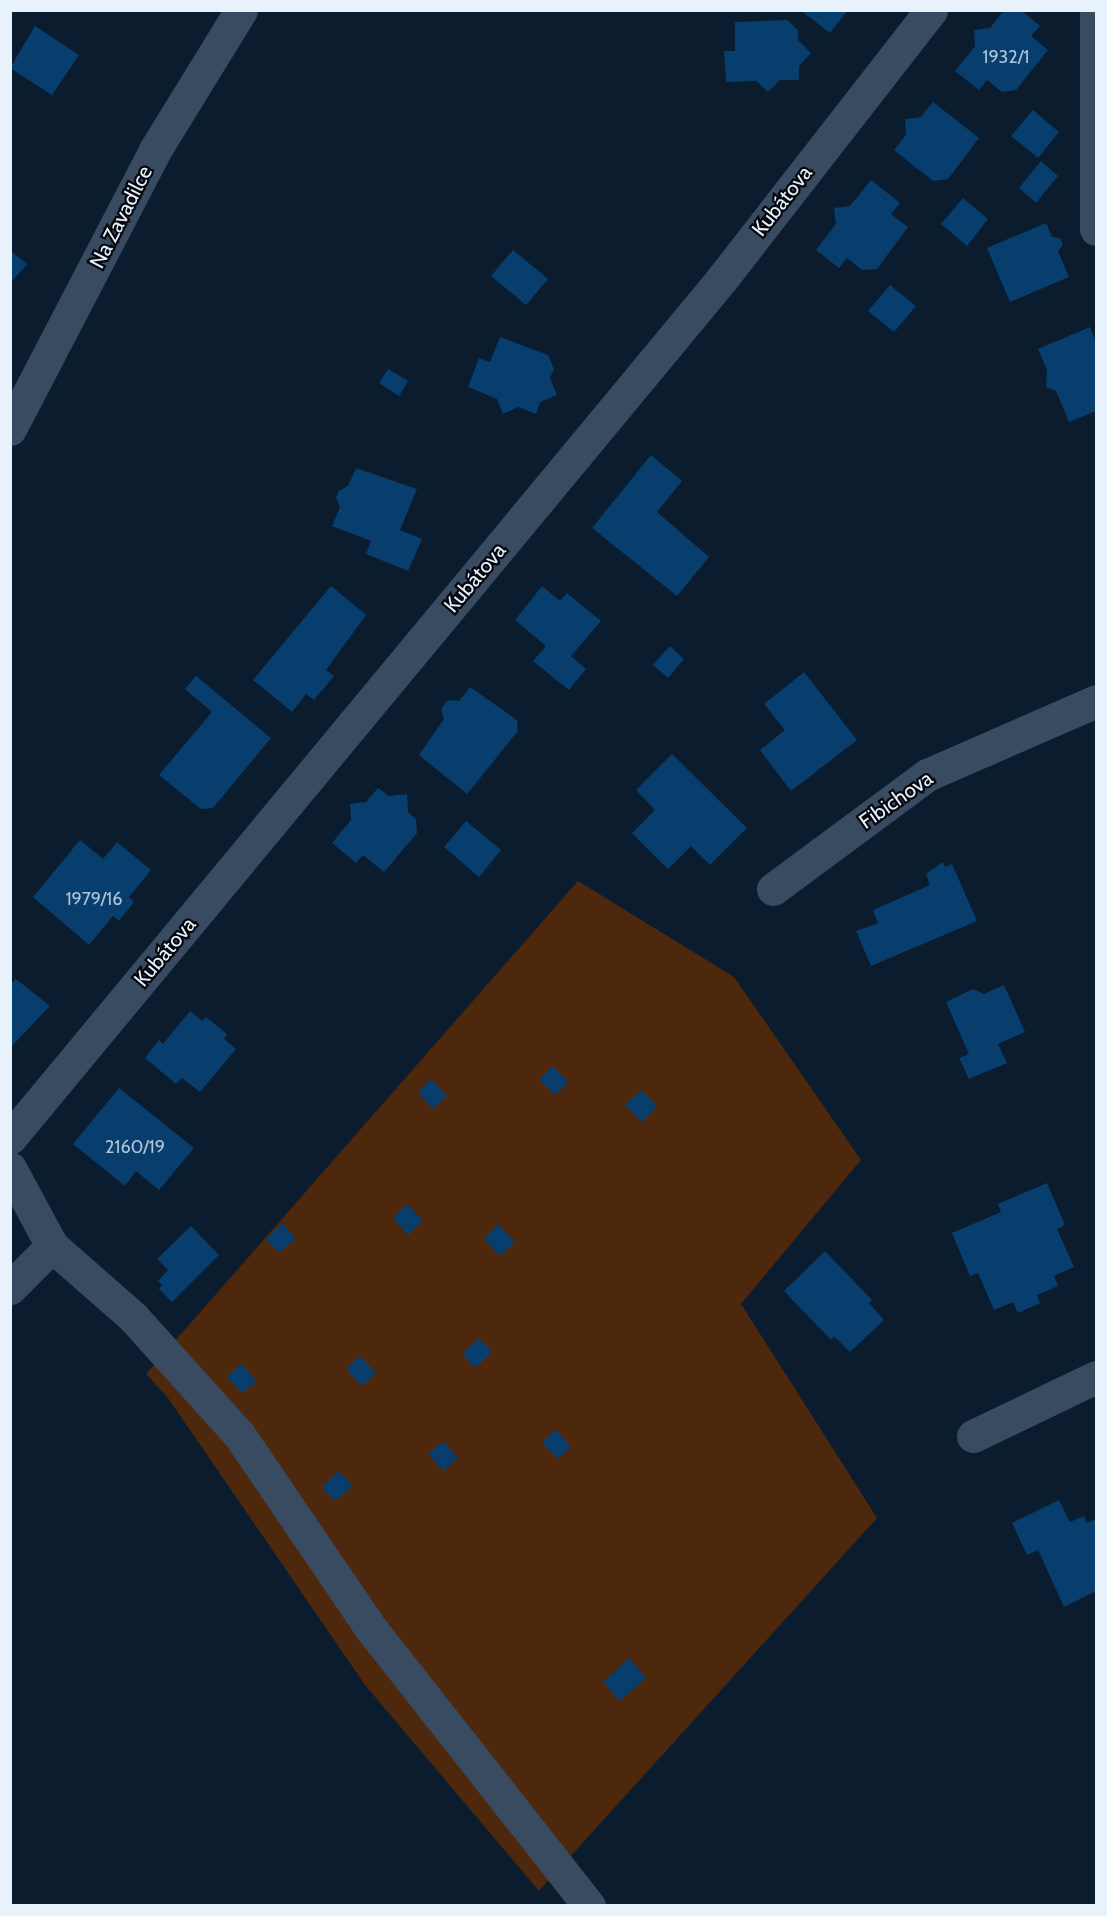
<!DOCTYPE html>
<html>
<head>
<meta charset="utf-8">
<style>
  body { margin:0 }
  #map { position:relative; width:1107px; height:1916px; overflow:hidden; background:#0a1c2e; font-family:Cabin,sans-serif }
  div>[style] { position:absolute }
  .green>* { inset:0; background:#4e280c }
  .building>* { inset:0; background:#073e6d }
  .minor>* { height:33px; margin:-16.5px; padding:0 16.5px; transform-origin:16.5px; border-radius:16.5px; background:#384b60 }
  span { translate:-50% -50%; white-space:nowrap; text-align:center; line-height:1.15; -webkit-text-stroke:4.5px #02060d; paint-order:stroke }
  .number-label { font-size:18px; color:#b0c5d8 }
  .number-label span { -webkit-text-stroke-width:0 }
  .street-label { font-size:21px; color:#e8f2fc }
  .frame { position:absolute; inset:0; border:12px solid #e8f2fc; pointer-events:none }
</style>
</head>
<body>
<div id="map">
  <div class="green">
    <i style="clip-path:polygon(578px 881px,734px 977px,861px 1160px,741px 1304px,877px 1518px,539px 1891px,365px 1685px,168px 1398px,146px 1374px)"></i>
  </div>
  <div class="building">
    <i style="clip-path:polygon(800px 10px,848px 10px,830px 33px)"></i>
    <i style="clip-path:polygon(1004px 10px,1021px 10px,1040px 26px,1031px 36px,1048px 50px,1016px 90px,1002px 92px,987px 80px,979px 90px,955px 71px,975px 46px,974px 30px,990px 28px)"></i>
    <i style="clip-path:polygon(787px 20px,798px 30px,798px 40px,811px 53px,799px 66px,799px 80px,780px 80px,768px 92px,756px 81px,726px 82px,724px 51px,735px 51px,735px 22px)"></i>
    <i style="clip-path:polygon(35px 26px,79px 55px,52px 95px,10px 68px)"></i>
    <i style="clip-path:polygon(933px 102px,979px 138px,948px 179px,933px 181px,894px 150px,906px 135px,905px 119px,921px 117px)"></i>
    <i style="clip-path:polygon(1033px 110px,1059px 132px,1038px 158px,1011px 136px)"></i>
    <i style="clip-path:polygon(1041px 161px,1058px 176px,1036px 203px,1019px 188px)"></i>
    <i style="clip-path:polygon(871px 180px,900px 203px,891px 214px,908px 227px,877px 269px,862px 270px,847px 258px,839px 268px,816px 250px,836px 224px,834px 208px,850px 206px)"></i>
    <i style="clip-path:polygon(963px 198px,988px 219px,967px 246px,941px 224px)"></i>
    <i style="clip-path:polygon(1046px 223px,1052px 237px,1060px 238px,1063px 245px,1058px 251px,1069px 277px,1010px 302px,987px 248px)"></i>
    <i style="clip-path:polygon(10px 250px,27px 264px,10px 284px)"></i>
    <i style="clip-path:polygon(513px 250px,548px 279px,526px 305px,491px 276px)"></i>
    <i style="clip-path:polygon(890px 285px,916px 306px,894px 332px,868px 311px)"></i>
    <i style="clip-path:polygon(1090px 327px,1096px 342px,1096px 411px,1069px 422px,1056px 391px,1046px 387px,1047px 370px,1038px 349px)"></i>
    <i style="clip-path:polygon(500px 337px,548px 355px,554px 369px,550px 378px,557px 395px,540px 402px,536px 414px,518px 407px,503px 414px,497px 399px,468px 387px,479px 358px,490px 362px)"></i>
    <i style="clip-path:polygon(388px 369px,408px 381px,399px 396px,379px 383px)"></i>
    <i style="clip-path:polygon(651px 455px,682px 481px,657px 512px,709px 557px,677px 596px,592px 528px)"></i>
    <i style="clip-path:polygon(356px 468px,417px 489px,400px 530px,422px 539px,408px 571px,366px 554px,371px 541px,332px 526px,340px 507px,336px 498px,339px 491px,348px 486px)"></i>
    <i style="clip-path:polygon(331px 586px,366px 615px,326px 670px,334px 676px,314px 700px,306px 694px,292px 712px,253px 680px)"></i>
    <i style="clip-path:polygon(542px 586px,560px 601px,567px 593px,601px 621px,571px 656px,586px 669px,569px 690px,533px 661px,546px 646px,515px 620px)"></i>
    <i style="clip-path:polygon(670px 646px,684px 659px,668px 678px,653px 665px)"></i>
    <i style="clip-path:polygon(804px 672px,857px 740px,791px 791px,760px 750px,785px 730px,764px 704px)"></i>
    <i style="clip-path:polygon(196px 676px,271px 738px,213px 808px,201px 809px,159px 775px,212px 712px,185px 689px)"></i>
    <i style="clip-path:polygon(470px 687px,517px 720px,518px 731px,467px 794px,419px 755px,444px 719px,441px 709px,448px 700px,459px 701px)"></i>
    <i style="clip-path:polygon(672px 754px,747px 828px,710px 865px,691px 846px,668px 869px,632px 833px,655px 810px,636px 790px)"></i>
    <i style="clip-path:polygon(378px 788px,389px 796px,407px 794px,408px 812px,416px 819px,417px 833px,384px 872px,363px 855px,356px 863px,332px 843px,351px 820px,350px 804px,366px 802px)"></i>
    <i style="clip-path:polygon(466px 821px,501px 850px,479px 877px,444px 847px)"></i>
    <i style="clip-path:polygon(80px 840px,103px 859px,117px 842px,151px 870px,129px 897px,134px 902px,119px 921px,113px 916px,89px 945px,33px 897px)"></i>
    <i style="clip-path:polygon(943px 862px,945px 867px,952px 864px,977px 921px,871px 966px,856px 931px,878px 923px,873px 910px,930px 885px,926px 874px)"></i>
    <i style="clip-path:polygon(16px 979px,50px 1006px,10px 1048px,10px 985px)"></i>
    <i style="clip-path:polygon(1004px 985px,1025px 1032px,998px 1044px,1007px 1063px,969px 1079px,959px 1058px,969px 1054px,946px 1002px,973px 989px,984px 994px)"></i>
    <i style="clip-path:polygon(190px 1011px,202px 1021px,206px 1017px,227px 1034px,224px 1039px,236px 1049px,200px 1092px,182px 1078px,176px 1084px,145px 1058px,159px 1040px,163px 1044px)"></i>
    <i style="clip-path:polygon(553px 1066px,568px 1082px,555px 1095px,539px 1079px)"></i>
    <i style="clip-path:polygon(431px 1079px,447px 1096px,433px 1109px,418px 1092px)"></i>
    <i style="clip-path:polygon(119px 1088px,194px 1148px,159px 1190px,136px 1171px,125px 1186px,73px 1144px)"></i>
    <i style="clip-path:polygon(641px 1090px,657px 1106px,642px 1122px,625px 1105px)"></i>
    <i style="clip-path:polygon(1047px 1183px,1065px 1225px,1057px 1229px,1074px 1267px,1054px 1276px,1058px 1286px,1037px 1295px,1040px 1303px,1018px 1313px,1013px 1302px,994px 1310px,978px 1273px,970px 1276px,952px 1233px,1001px 1212px,998px 1204px)"></i>
    <i style="clip-path:polygon(407px 1204px,423px 1221px,408px 1235px,393px 1218px)"></i>
    <i style="clip-path:polygon(282px 1223px,296px 1238px,279px 1253px,266px 1240px)"></i>
    <i style="clip-path:polygon(498px 1224px,515px 1242px,500px 1256px,484px 1239px)"></i>
    <i style="clip-path:polygon(191px 1226px,219px 1255px,172px 1302px,159px 1289px,162px 1285px,158px 1281px,168px 1270px,157px 1259px)"></i>
    <i style="clip-path:polygon(825px 1251px,872px 1300px,869px 1303px,884px 1320px,850px 1352px,834px 1336px,831px 1340px,784px 1291px)"></i>
    <i style="clip-path:polygon(479px 1338px,492px 1352px,475px 1368px,462px 1354px)"></i>
    <i style="clip-path:polygon(360px 1356px,376px 1373px,362px 1386px,346px 1369px)"></i>
    <i style="clip-path:polygon(241px 1364px,257px 1381px,242px 1393px,227px 1377px)"></i>
    <i style="clip-path:polygon(556px 1430px,571px 1447px,558px 1459px,542px 1442px)"></i>
    <i style="clip-path:polygon(443px 1441px,458px 1458px,443px 1471px,428px 1454px)"></i>
    <i style="clip-path:polygon(339px 1471px,353px 1486px,335px 1501px,322px 1487px)"></i>
    <i style="clip-path:polygon(1059px 1500px,1070px 1522px,1084px 1516px,1087px 1523px,1096px 1519px,1096px 1591px,1064px 1607px,1038px 1550px,1027px 1555px,1012px 1523px)"></i>
    <i style="clip-path:polygon(629px 1658px,646px 1678px,620px 1701px,603px 1682px)"></i>
  </div>
  <div class="minor">
    <i style="left:1096px;top:10px;width:219px;rotate:90deg"></i>
    <i style="left:10px;top:429px;width:314px;rotate:-62.5deg"></i>
    <i style="left:155px;top:150px;width:164px;rotate:-58.4deg"></i>
    <i style="left:773px;top:889px;width:192px;rotate:-36.5deg"></i>
    <i style="left:927px;top:775px;width:184px;rotate:-23.6deg"></i>
    <i style="left:10px;top:1138px;width:1114px;rotate:-50.35deg"></i>
    <i style="left:721px;top:280px;width:342px;rotate:-52.1deg"></i>
    <i style="left:10px;top:1168px;width:89px;rotate:61.7deg"></i>
    <i style="left:52px;top:1246px;width:108px;rotate:41.2deg"></i>
    <i style="left:133px;top:1317px;width:160px;rotate:48deg"></i>
    <i style="left:240px;top:1436px;width:235px;rotate:55.8deg"></i>
    <i style="left:372px;top:1630px;width:351px;rotate:51.8deg"></i>
    <i style="left:10px;top:1288px;width:59px;rotate:-45deg"></i>
    <i style="left:973px;top:1436px;width:136px;rotate:-25.6deg"></i>
  </div>
  <div class="number-label">
    <span style="left:1006px;top:57px">1932/1</span>
    <span style="left:94px;top:899px">1979/16</span>
    <span style="left:135px;top:1147px">2160/19</span>
  </div>
  <div class="street-label">
    <span style="left:782px;top:201px;rotate:-52deg">Kubátova</span>
    <span style="left:121px;top:217px;rotate:-63deg">Na Zavadilce</span>
    <span style="left:475px;top:578px;rotate:-50deg">Kubátova</span>
    <span style="left:896px;top:800px;rotate:-35deg">Fibichova</span>
    <span style="left:165px;top:952px;rotate:-50deg">Kubátova</span>
  </div>
  <div class="frame"></div>
</div>
</body>
</html>
